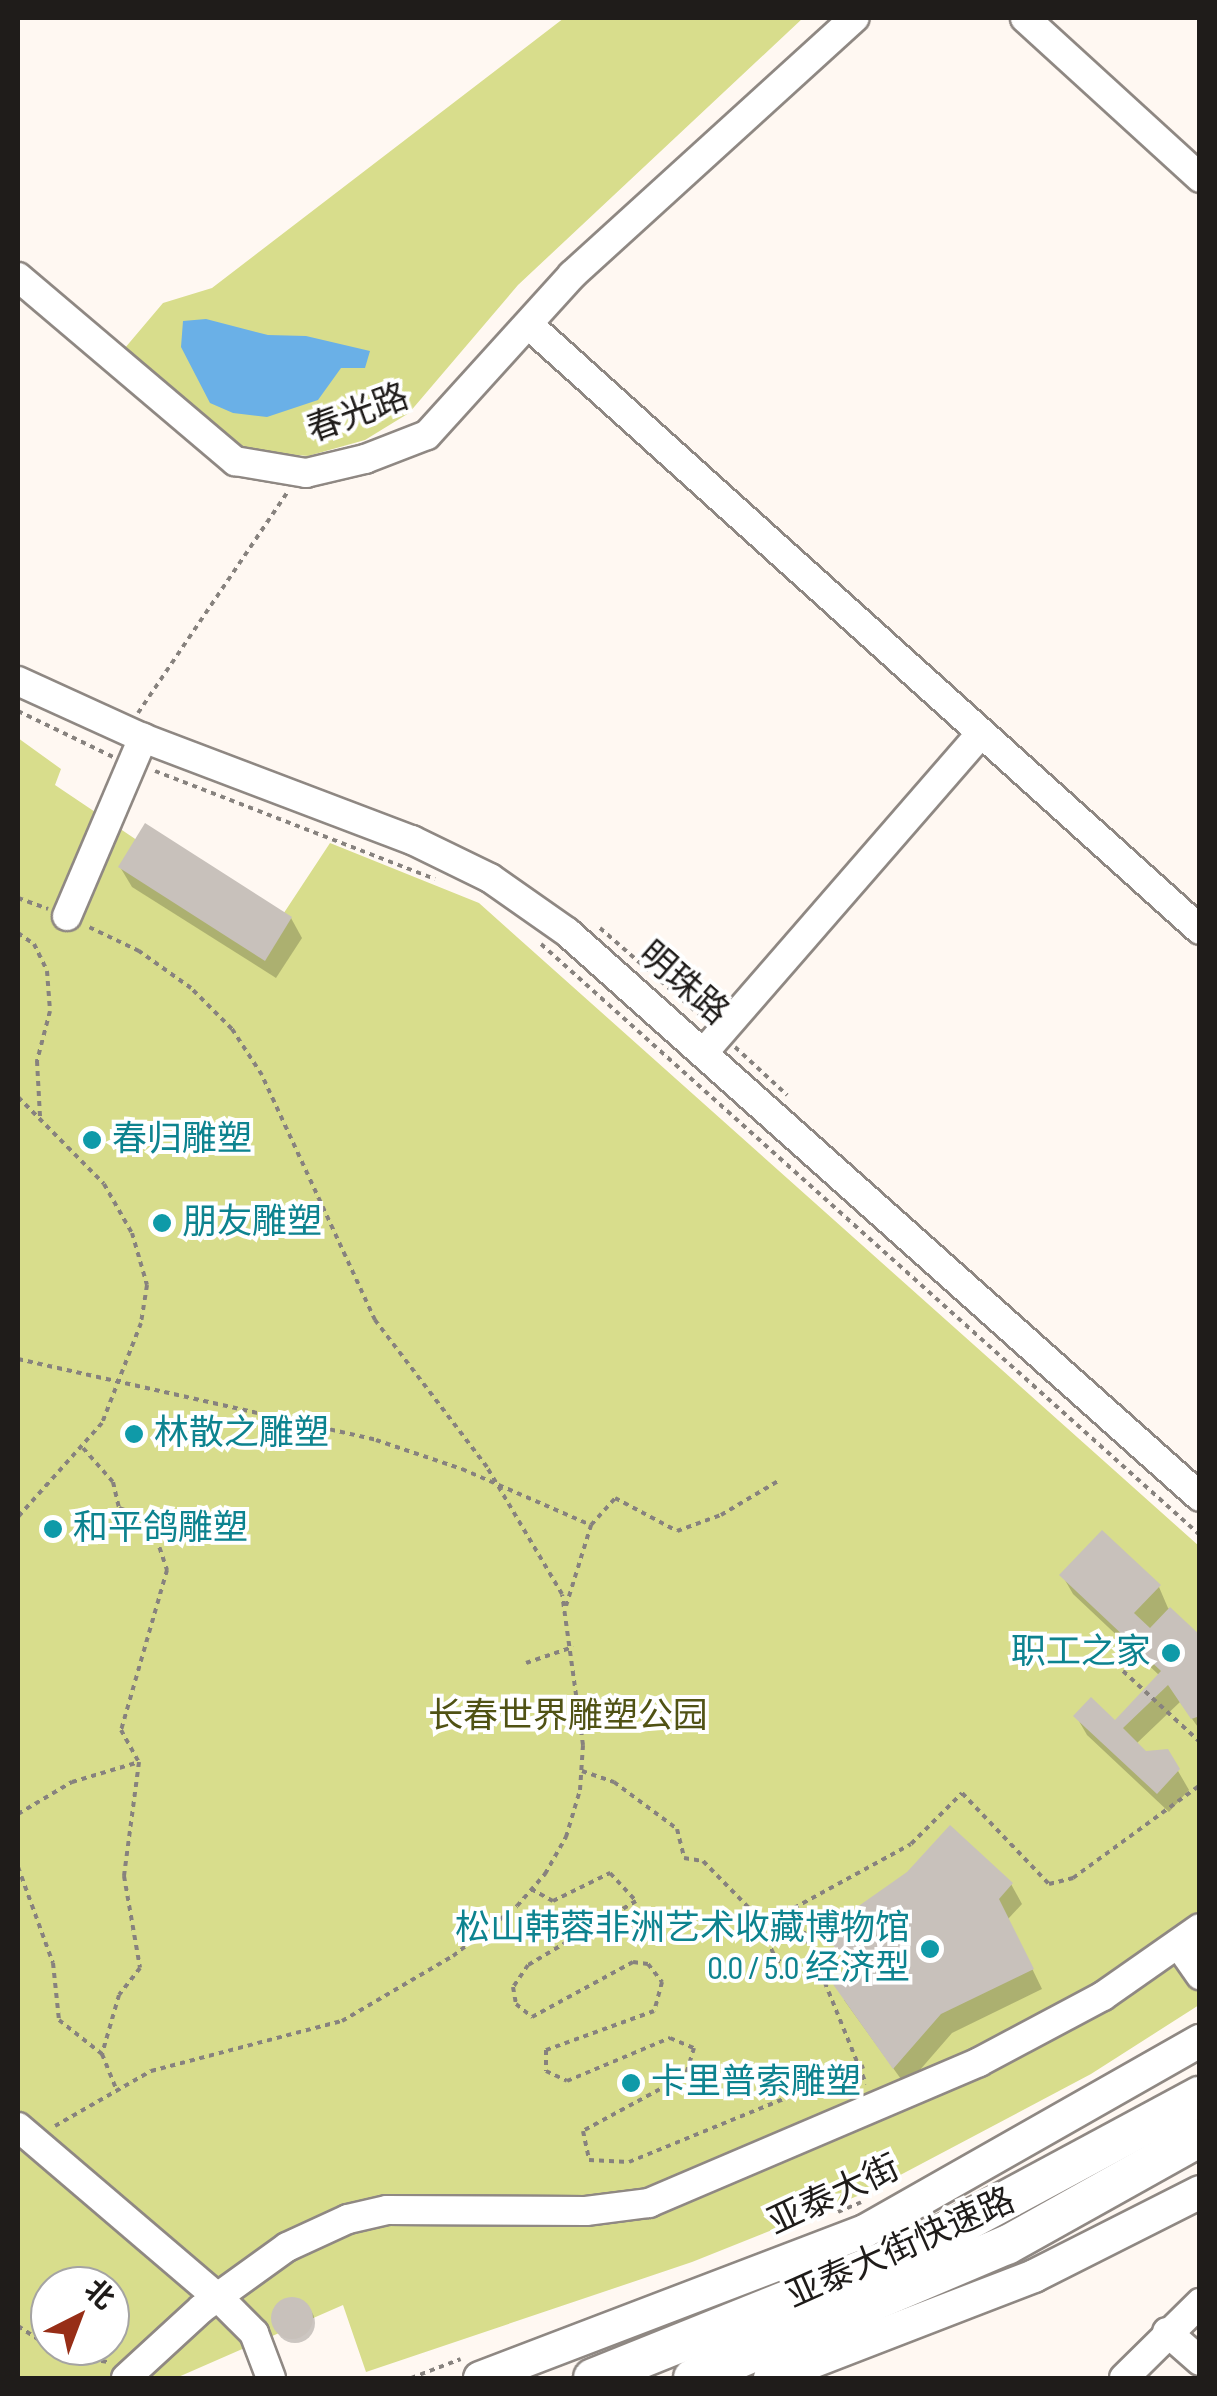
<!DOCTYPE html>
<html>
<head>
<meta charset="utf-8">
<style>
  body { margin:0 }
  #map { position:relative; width:1217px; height:2396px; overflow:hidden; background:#fff8f2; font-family:"Sofia Sans Condensed","Noto Sans SC",sans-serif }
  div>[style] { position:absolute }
  .green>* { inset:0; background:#d8dd8c }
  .water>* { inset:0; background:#6ab0e7 }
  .shadow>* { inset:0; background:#0003 }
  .round { border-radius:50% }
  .building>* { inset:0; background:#c8c1bb }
  .path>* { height:4px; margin-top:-2px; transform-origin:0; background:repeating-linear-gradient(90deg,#87827e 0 5px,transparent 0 10px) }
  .roads { filter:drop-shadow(2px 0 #8f8883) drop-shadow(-2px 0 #8f8883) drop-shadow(0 2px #8f8883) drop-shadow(0 -2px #8f8883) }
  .minor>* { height:28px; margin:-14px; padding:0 14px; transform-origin:14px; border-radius:14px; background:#fff }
  .major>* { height:32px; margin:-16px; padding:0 16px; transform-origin:16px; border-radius:16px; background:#fff }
  .highway>* { height:38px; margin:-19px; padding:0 19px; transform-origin:19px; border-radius:19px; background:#fff }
  .dots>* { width:28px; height:28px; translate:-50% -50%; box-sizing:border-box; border:5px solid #fff; border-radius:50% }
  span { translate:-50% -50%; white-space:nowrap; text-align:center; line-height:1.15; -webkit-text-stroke:8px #fff; paint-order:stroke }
  .street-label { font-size:35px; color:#1f1c1a }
  .culture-label { font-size:35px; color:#0d838f }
  .left { translate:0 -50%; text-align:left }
  .right { translate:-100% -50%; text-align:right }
  .park-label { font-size:35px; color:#505214 }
  .frame { position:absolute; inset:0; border:20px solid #1f1c1a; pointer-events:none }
  .north { position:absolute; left:30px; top:2266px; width:100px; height:100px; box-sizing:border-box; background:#fff; border:2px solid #a5a4a3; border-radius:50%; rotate:42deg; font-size:28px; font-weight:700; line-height:40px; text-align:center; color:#1f1c1a }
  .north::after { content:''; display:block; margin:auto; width:35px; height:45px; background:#972e17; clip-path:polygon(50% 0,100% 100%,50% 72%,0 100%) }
</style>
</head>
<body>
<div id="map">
  <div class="green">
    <i style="clip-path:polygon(564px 18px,803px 18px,518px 285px,409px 413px,365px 440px,308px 456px,235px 450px,119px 355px,163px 303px,212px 288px)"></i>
    <i style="clip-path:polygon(evenodd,18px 738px,61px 769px,55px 785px,272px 931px,330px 843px,479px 903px,1199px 1546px,1199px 2005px,1091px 2074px,870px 2191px,692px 2262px,366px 2372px,343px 2305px,176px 2378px,18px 2378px,18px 738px,50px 2286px,110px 2286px,110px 2346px,50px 2346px,50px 2286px)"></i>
  </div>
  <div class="water">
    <i style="clip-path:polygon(206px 319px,268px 335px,306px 336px,370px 351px,365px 368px,341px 368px,318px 400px,267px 417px,233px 413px,210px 403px,181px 347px,183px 321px)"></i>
  </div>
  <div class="shadow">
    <i style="clip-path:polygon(120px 867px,291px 918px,302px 938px,276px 978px,132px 887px)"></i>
    <i style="clip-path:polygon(1062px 1575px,1159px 1587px,1168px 1608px,1200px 1638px,1200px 1730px,1180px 1702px,1136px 1744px,1145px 1754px,1167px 1752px,1189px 1790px,1169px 1812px,1087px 1735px,1076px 1716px,1115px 1723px,1160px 1676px,1073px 1594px)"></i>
    <i style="clip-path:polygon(1011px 1884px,1022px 1904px,1008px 1919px,1042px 1989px,952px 2033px,906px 2086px,844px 2000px)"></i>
    <i class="round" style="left:275px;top:2303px;width:40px;height:40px"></i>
  </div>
  <div class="building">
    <i style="clip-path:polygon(145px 823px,292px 917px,265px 961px,118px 867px)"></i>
    <i style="clip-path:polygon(1102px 1530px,1161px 1585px,1134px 1613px,1150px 1628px,1170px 1607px,1200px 1635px,1200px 1716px,1191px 1719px,1168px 1685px,1123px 1728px,1146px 1751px,1168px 1749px,1180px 1769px,1157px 1794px,1073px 1716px,1091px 1697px,1115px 1720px,1161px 1671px,1059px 1575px)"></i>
    <i style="clip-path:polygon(950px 1825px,1013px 1883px,999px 1899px,1034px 1969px,941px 2014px,893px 2069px,830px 1980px,849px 1967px,823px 1931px,907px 1872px)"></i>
    <i class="round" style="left:271px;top:2297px;width:42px;height:42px"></i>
  </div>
  <div class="path">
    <i style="left:18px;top:711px;width:106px;rotate:25.8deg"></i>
    <i style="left:138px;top:713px;width:266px;rotate:-55.9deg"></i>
    <i style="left:155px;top:771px;width:300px;rotate:21.1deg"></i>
    <i style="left:18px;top:898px;width:32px;rotate:20deg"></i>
    <i style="left:600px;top:928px;width:135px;rotate:41.1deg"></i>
    <i style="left:18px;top:933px;width:19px;rotate:35deg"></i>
    <i style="left:34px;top:944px;width:30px;rotate:64deg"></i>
    <i style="left:47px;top:971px;width:40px;rotate:85.7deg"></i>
    <i style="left:50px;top:1011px;width:52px;rotate:104.6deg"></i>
    <i style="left:37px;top:1061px;width:56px;rotate:86.9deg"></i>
    <i style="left:541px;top:944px;width:885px;rotate:41.89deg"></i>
    <i style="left:735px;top:1047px;width:71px;rotate:42.7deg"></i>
    <i style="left:18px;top:1097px;width:122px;rotate:45.3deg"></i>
    <i style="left:104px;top:1184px;width:56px;rotate:60.3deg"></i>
    <i style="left:132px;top:1233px;width:54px;rotate:73.9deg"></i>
    <i style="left:147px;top:1285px;width:38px;rotate:99deg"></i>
    <i style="left:141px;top:1323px;width:107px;rotate:111.3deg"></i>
    <i style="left:102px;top:1423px;width:126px;rotate:131.8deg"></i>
    <i style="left:18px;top:1308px;width:49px;rotate:90deg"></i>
    <i style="left:18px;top:1359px;width:367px;rotate:12.7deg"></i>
    <i style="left:376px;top:1440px;width:91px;rotate:18.6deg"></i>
    <i style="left:462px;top:1469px;width:141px;rotate:23.5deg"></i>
    <i style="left:83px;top:1448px;width:45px;rotate:48.6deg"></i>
    <i style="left:113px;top:1482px;width:27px;rotate:77deg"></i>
    <i style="left:119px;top:1508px;width:33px;rotate:20deg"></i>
    <i style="left:150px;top:1519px;width:54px;rotate:71.6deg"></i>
    <i style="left:167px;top:1570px;width:166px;rotate:106deg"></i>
    <i style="left:121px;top:1730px;width:37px;rotate:61deg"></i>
    <i style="left:139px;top:1762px;width:115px;rotate:97.5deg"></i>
    <i style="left:124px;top:1876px;width:93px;rotate:80.1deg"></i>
    <i style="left:140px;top:1968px;width:34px;rotate:128deg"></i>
    <i style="left:119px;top:1995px;width:61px;rotate:106.1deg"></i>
    <i style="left:566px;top:1606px;width:85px;rotate:-72.8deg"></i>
    <i style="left:591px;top:1525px;width:36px;rotate:-48deg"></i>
    <i style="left:615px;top:1498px;width:70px;rotate:28deg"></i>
    <i style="left:677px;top:1531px;width:47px;rotate:-20deg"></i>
    <i style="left:721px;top:1515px;width:66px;rotate:-30.8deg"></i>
    <i style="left:526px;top:1663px;width:50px;rotate:-18.8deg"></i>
    <i style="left:1123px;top:1671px;width:105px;rotate:42.7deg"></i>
    <i style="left:582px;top:1771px;width:34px;rotate:19deg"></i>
    <i style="left:614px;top:1782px;width:79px;rotate:36.7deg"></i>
    <i style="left:677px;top:1829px;width:30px;rotate:76deg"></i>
    <i style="left:684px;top:1858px;width:19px;rotate:9deg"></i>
    <i style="left:703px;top:1861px;width:73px;rotate:45.6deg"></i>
    <i style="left:754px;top:1913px;width:51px;rotate:64.4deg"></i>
    <i style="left:776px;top:1959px;width:23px;rotate:31deg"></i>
    <i style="left:796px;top:1971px;width:25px;rotate:5deg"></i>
    <i style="left:821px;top:1973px;width:120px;rotate:67.9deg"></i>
    <i style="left:18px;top:1814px;width:63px;rotate:-30.7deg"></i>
    <i style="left:72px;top:1782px;width:70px;rotate:-16.6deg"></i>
    <i style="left:18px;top:1867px;width:102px;rotate:70deg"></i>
    <i style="left:53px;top:1963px;width:57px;rotate:84deg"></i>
    <i style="left:59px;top:2020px;width:55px;rotate:38.3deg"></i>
    <i style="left:102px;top:2054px;width:37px;rotate:68deg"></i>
    <i style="left:531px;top:1889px;width:25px;rotate:29deg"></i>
    <i style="left:553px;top:1901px;width:64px;rotate:-26.2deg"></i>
    <i style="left:610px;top:1873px;width:38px;rotate:47deg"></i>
    <i style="left:636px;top:1901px;width:126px;rotate:149.3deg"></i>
    <i style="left:528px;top:1965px;width:27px;rotate:124deg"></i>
    <i style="left:513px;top:1987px;width:17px;rotate:80deg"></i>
    <i style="left:516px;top:2004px;width:21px;rotate:39deg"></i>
    <i style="left:532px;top:2017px;width:115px;rotate:-28.6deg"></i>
    <i style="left:633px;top:1962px;width:15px;rotate:8deg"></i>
    <i style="left:648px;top:1964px;width:23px;rotate:52deg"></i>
    <i style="left:662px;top:1982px;width:30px;rotate:105deg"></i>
    <i style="left:654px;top:2011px;width:115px;rotate:160.1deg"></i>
    <i style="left:546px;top:2050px;width:21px;rotate:90deg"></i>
    <i style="left:546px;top:2071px;width:23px;rotate:25deg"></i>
    <i style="left:567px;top:2081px;width:112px;rotate:-22.7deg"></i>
    <i style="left:670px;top:2038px;width:26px;rotate:23deg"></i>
    <i style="left:694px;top:2048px;width:28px;rotate:107deg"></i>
    <i style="left:686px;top:2075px;width:117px;rotate:151.5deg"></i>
    <i style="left:583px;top:2131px;width:30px;rotate:78deg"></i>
    <i style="left:589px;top:2160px;width:40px;rotate:2.9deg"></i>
    <i style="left:629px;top:2162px;width:254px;rotate:-22.2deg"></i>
    <i style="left:821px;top:1973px;width:70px;rotate:-112.6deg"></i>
    <i style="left:794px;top:1908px;width:133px;rotate:-28.7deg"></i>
    <i style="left:911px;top:1844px;width:72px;rotate:-45deg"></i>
    <i style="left:962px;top:1793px;width:126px;rotate:46.3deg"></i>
    <i style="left:1049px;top:1884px;width:25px;rotate:-14deg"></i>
    <i style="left:1073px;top:1878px;width:157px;rotate:-36.2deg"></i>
    <i style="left:55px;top:2126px;width:111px;rotate:-29.8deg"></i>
    <i style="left:151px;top:2071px;width:197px;rotate:-14.7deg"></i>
    <i style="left:342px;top:2021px;width:129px;rotate:-30.4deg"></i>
    <i style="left:453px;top:1956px;width:81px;rotate:-38deg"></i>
    <i style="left:517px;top:1906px;width:43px;rotate:-48.8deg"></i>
    <i style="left:545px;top:1874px;width:43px;rotate:-60.4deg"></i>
    <i style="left:566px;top:1837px;width:49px;rotate:-73.4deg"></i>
    <i style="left:580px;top:1790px;width:45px;rotate:-86.2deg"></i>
    <i style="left:583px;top:1745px;width:152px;rotate:-97.9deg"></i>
    <i style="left:562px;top:1594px;width:147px;rotate:-120.6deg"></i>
    <i style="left:487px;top:1467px;width:185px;rotate:-127.3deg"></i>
    <i style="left:375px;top:1320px;width:270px;rotate:-114.8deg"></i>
    <i style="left:262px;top:1075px;width:55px;rotate:-123.1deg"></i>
    <i style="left:232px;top:1029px;width:58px;rotate:-135deg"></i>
    <i style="left:191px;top:988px;width:64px;rotate:-144.6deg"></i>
    <i style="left:139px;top:951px;width:55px;rotate:-154.4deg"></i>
    <i style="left:838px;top:2212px;width:25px;rotate:-23deg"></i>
    <i style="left:18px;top:2326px;width:53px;rotate:33.4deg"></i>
    <i style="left:62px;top:2355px;width:47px;rotate:8.7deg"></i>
    <i style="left:411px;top:2378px;width:53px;rotate:-20.8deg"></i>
  </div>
  <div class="roads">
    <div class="minor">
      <i style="left:1025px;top:18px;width:237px;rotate:42.4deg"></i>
      <i style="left:18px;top:277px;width:285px;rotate:40.3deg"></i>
      <i style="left:235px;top:461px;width:72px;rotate:9.6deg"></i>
      <i style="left:306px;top:473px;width:61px;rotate:-13.3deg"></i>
      <i style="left:365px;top:459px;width:66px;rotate:-21.2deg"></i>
      <i style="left:427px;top:435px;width:216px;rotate:-47.8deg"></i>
      <i style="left:572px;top:275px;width:382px;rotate:-42.3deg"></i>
      <i style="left:529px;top:325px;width:903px;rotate:42.04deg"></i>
      <i style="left:18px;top:681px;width:137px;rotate:24.5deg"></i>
      <i style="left:143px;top:738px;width:288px;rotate:20.8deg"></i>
      <i style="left:412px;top:840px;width:87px;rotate:26deg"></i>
      <i style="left:490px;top:878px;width:94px;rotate:35deg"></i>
      <i style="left:567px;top:932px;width:848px;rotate:41.75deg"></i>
      <i style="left:67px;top:916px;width:194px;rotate:-66.9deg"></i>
      <i style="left:704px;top:1052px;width:422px;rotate:-49deg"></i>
      <i style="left:1179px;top:1945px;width:37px;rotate:55deg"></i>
      <i style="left:18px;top:2127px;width:270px;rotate:40.5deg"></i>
      <i style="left:223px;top:2302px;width:44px;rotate:45deg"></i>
      <i style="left:254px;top:2333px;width:48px;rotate:69.3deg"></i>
      <i style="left:1167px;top:2332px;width:44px;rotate:41.3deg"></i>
      <i style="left:126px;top:2378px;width:102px;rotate:-42.6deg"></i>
      <i style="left:201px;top:2309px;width:106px;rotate:-35.8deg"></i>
      <i style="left:287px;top:2247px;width:67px;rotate:-24.7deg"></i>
      <i style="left:348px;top:2219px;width:40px;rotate:-13deg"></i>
      <i style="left:387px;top:2210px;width:199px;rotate:0.3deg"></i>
      <i style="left:586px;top:2211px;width:64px;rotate:-7.2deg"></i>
      <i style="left:649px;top:2203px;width:359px;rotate:-23.1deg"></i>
      <i style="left:979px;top:2062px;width:140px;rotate:-28deg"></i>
      <i style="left:1103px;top:1996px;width:118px;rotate:-35deg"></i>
      <i style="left:1124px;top:2378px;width:107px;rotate:-44.6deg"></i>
    </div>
    <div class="major">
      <i style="left:480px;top:2378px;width:412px;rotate:-20.9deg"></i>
      <i style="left:865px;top:2231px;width:385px;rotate:-29.6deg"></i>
      <i style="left:770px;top:2378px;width:283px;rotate:-21.1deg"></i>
      <i style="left:1034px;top:2276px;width:186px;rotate:-26.8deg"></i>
    </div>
    <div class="highway">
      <i style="left:593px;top:2378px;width:351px;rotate:-21.9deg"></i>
      <i style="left:919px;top:2247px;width:319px;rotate:-28.3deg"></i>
      <i style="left:693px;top:2378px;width:341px;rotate:-23deg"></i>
      <i style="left:1007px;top:2245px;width:221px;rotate:-29.2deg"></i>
    </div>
  </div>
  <div class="dots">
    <i style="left:92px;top:1140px;background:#0f9aa8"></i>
    <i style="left:162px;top:1223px;background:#0f9aa8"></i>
    <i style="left:134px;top:1434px;background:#0f9aa8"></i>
    <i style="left:53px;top:1529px;background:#0f9aa8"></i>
    <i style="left:1171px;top:1653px;background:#0f9aa8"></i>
    <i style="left:930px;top:1949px;background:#0f9aa8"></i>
    <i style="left:631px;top:2083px;background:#0f9aa8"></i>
  </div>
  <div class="street-label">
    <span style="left:358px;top:414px;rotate:-20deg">春光路</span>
    <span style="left:683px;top:984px;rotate:41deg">明珠路</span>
    <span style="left:834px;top:2196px;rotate:-25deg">亚泰大街</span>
    <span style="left:901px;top:2249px;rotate:-24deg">亚泰大街快速路</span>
  </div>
  <div class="culture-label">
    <span class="left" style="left:112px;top:1140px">春归雕塑</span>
    <span class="left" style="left:182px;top:1223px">朋友雕塑</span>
    <span class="left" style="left:154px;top:1434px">林散之雕塑</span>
    <span class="left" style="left:73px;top:1529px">和平鸽雕塑</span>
    <span class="right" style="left:1151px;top:1653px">职工之家</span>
    <span class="right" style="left:910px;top:1949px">松山韩蓉非洲艺术收藏博物馆<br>0.0 / 5.0 经济型</span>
    <span class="left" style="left:651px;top:2083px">卡里普索雕塑</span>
  </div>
  <div class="park-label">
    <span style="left:568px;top:1717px">长春世界雕塑公园</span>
  </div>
  <div class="frame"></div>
  <div class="north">北</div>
</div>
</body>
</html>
